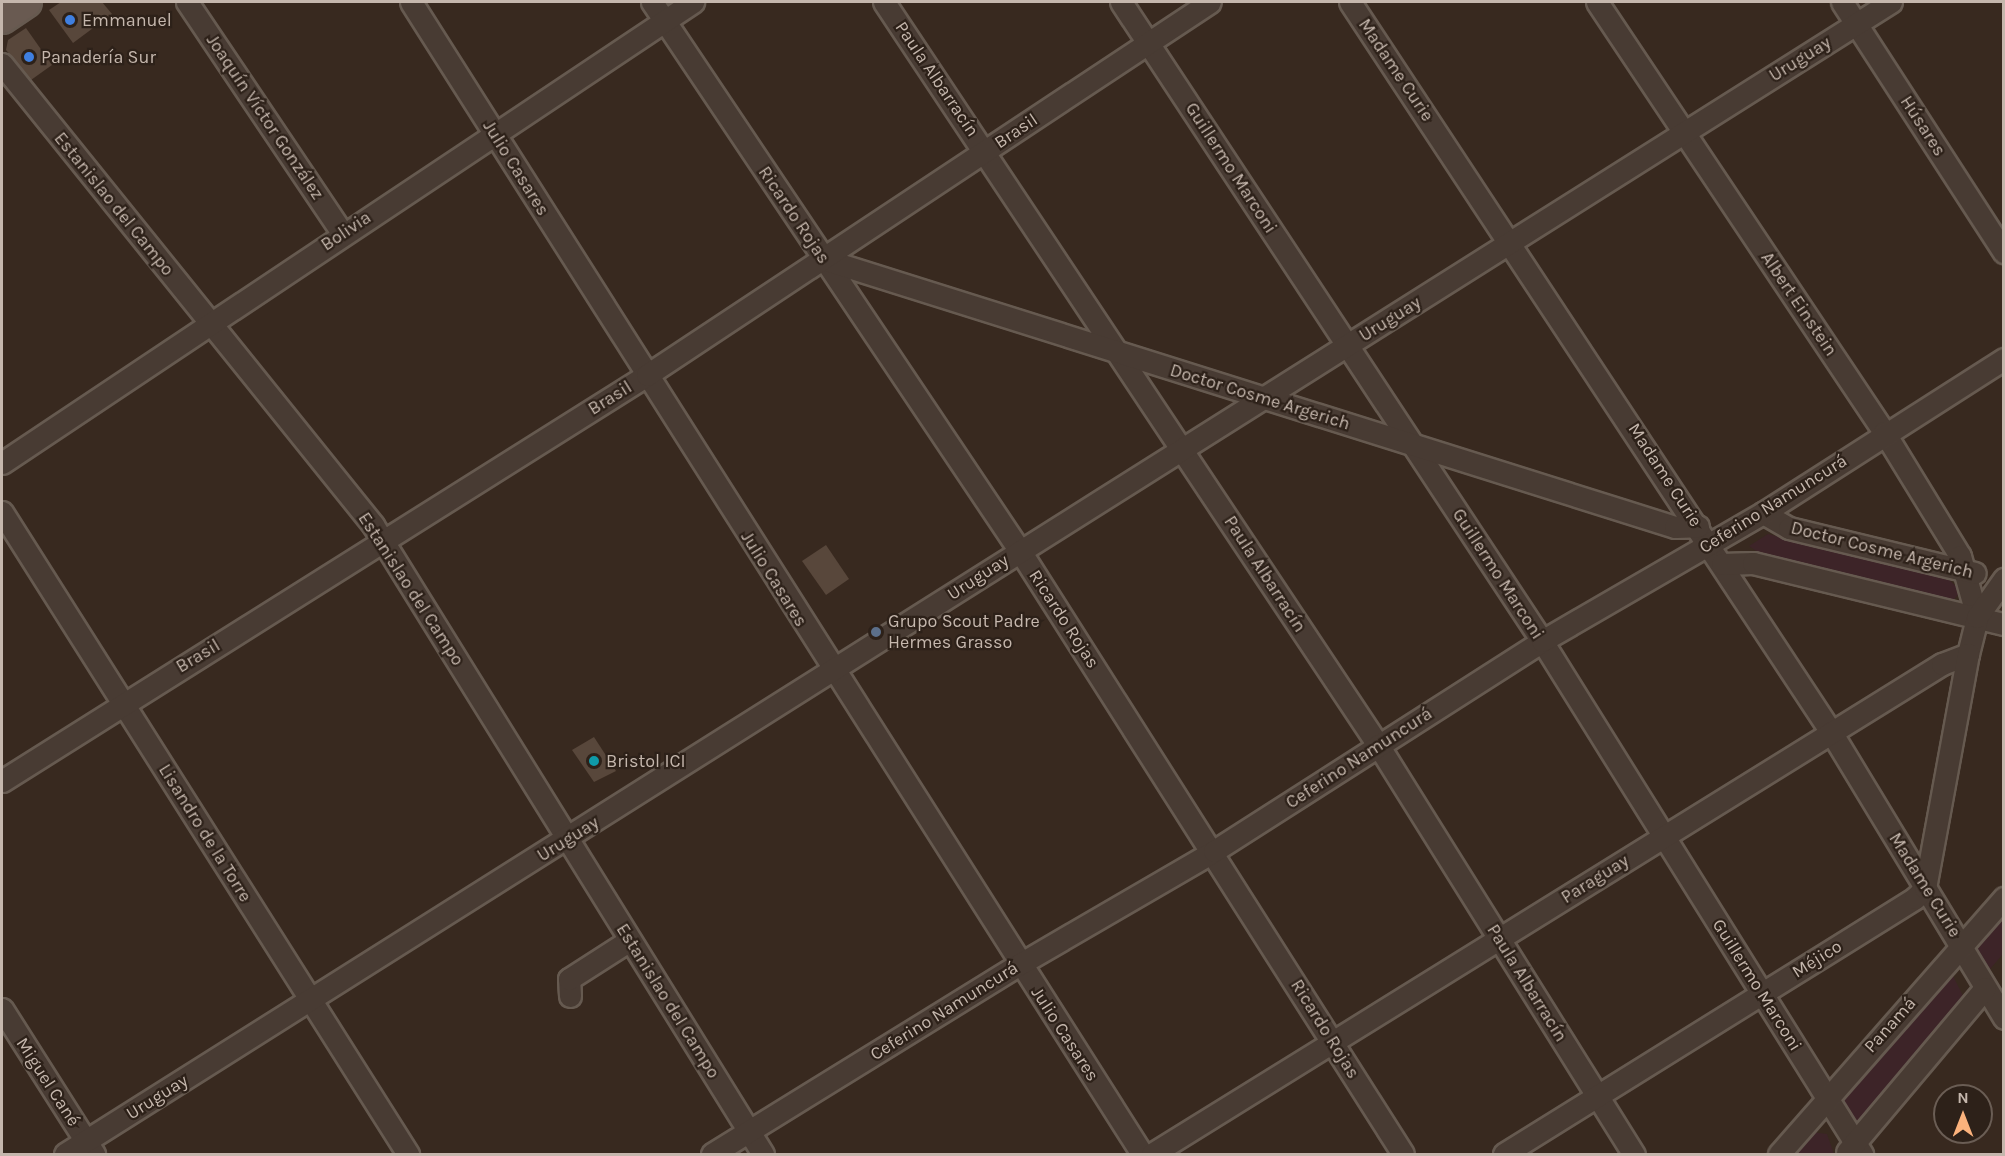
<!DOCTYPE html>
<html>
<head>
<meta charset="utf-8">
<style>
  body { margin:0 }
  #map { position:relative; width:2005px; height:1156px; overflow:hidden; background:#38291f; font-family:Karla,sans-serif }
  div>[style] { position:absolute }
  .green>* { inset:0; background:#3d2428 }
  .building>* { inset:0; background:#58473b }
  .roads { filter:drop-shadow(2px 0 #665a50) drop-shadow(-2px 0 #665a50) drop-shadow(0 2px #665a50) drop-shadow(0 -2px #665a50) }
  .minor>* { height:21px; margin:-10.5px; padding:0 10.5px; transform-origin:10.5px; border-radius:10.5px; background:#483b33 }
  .major>* { height:27px; margin:-13.5px; padding:0 13.5px; transform-origin:13.5px; border-radius:13.5px; background:#695a51 }
  .dots>* { width:16px; height:16px; translate:-50% -50%; box-sizing:border-box; border:3px solid #2d2119; border-radius:50% }
  span { translate:-50% -50%; white-space:nowrap; text-align:center; line-height:1.15; -webkit-text-stroke:4.5px #2d2119; paint-order:stroke }
  .poi-label { font-size:18px; color:#c5b7ad }
  .left { translate:0 -50%; text-align:left }
  .street-label { font-size:18px; color:#c5b7ad }
  .frame { position:absolute; inset:0; border:3px solid #c5b7ad; pointer-events:none }
  .north { position:absolute; left:1933px; top:1084px; width:60px; height:60px; box-sizing:border-box; background:#2d2119; border:2px solid #6a5d54; border-radius:50%; rotate:0deg; font-size:16px; font-weight:700; line-height:24px; text-align:center; color:#c5b7ad }
  .north::after { content:''; display:block; margin:auto; width:21px; height:27px; background:#fbb27c; clip-path:polygon(50% 0,100% 100%,50% 72%,0 100%) }
</style>
</head>
<body>
<div id="map">
  <div class="green">
    <i style="clip-path:polygon(1768px 534px,1946px 577px,1961px 591px,1951px 603px,1771px 561px,1749px 546px)"></i>
    <i style="clip-path:polygon(2003px 916px,2003px 954px,1990px 969px,1977px 948px)"></i>
    <i style="clip-path:polygon(1952px 974px,1965px 1000px,1858px 1125px,1840px 1102px)"></i>
    <i style="clip-path:polygon(1812px 1132px,1827px 1134px,1834px 1154px,1794px 1154px)"></i>
  </div>
  <div class="building">
    <i style="clip-path:polygon(61px 2px,102px 2px,112px 14px,73px 43px,49px 10px)"></i>
    <i style="clip-path:polygon(26px 28px,52px 65px,31px 80px,6px 50px,8px 40px)"></i>
    <i style="clip-path:polygon(826px 545px,849px 579px,826px 595px,802px 561px)"></i>
    <i style="clip-path:polygon(594px 737px,616px 771px,594px 782px,572px 750px)"></i>
  </div>
  <div class="roads">
    <div class="minor">
      <i style="left:187px;top:2px;width:278px;rotate:56.1deg"></i>
      <i style="left:411px;top:2px;width:1364px;rotate:57.6deg"></i>
      <i style="left:652px;top:2px;width:661px;rotate:56.17deg"></i>
      <i style="left:1020px;top:551px;width:714px;rotate:57.58deg"></i>
      <i style="left:884px;top:2px;width:892px;rotate:56.38deg"></i>
      <i style="left:1378px;top:745px;width:483px;rotate:58deg"></i>
      <i style="left:1121px;top:2px;width:765px;rotate:56.62deg"></i>
      <i style="left:1542px;top:641px;width:605px;rotate:58.04deg"></i>
      <i style="left:1350px;top:2px;width:874px;rotate:56.62deg"></i>
      <i style="left:1831px;top:732px;width:334px;rotate:58.8deg"></i>
      <i style="left:1597px;top:2px;width:517px;rotate:56.28deg"></i>
      <i style="left:1884px;top:432px;width:145px;rotate:58.5deg"></i>
      <i style="left:1960px;top:556px;width:63px;rotate:74.4deg"></i>
      <i style="left:1842px;top:2px;width:298px;rotate:57.1deg"></i>
      <i style="left:2px;top:64px;width:592px;rotate:51.17deg"></i>
      <i style="left:373px;top:525px;width:740px;rotate:58.2deg"></i>
      <i style="left:823px;top:259px;width:893px;rotate:17.46deg"></i>
      <i style="left:1675px;top:527px;width:23px;rotate:-2deg"></i>
      <i style="left:2px;top:463px;width:831px;rotate:-33.71deg"></i>
      <i style="left:2px;top:512px;width:760px;rotate:57.69deg"></i>
      <i style="left:1763px;top:513px;width:30px;rotate:30deg"></i>
      <i style="left:1789px;top:528px;width:191px;rotate:13.6deg"></i>
      <i style="left:1722px;top:564px;width:31px;rotate:-2deg"></i>
      <i style="left:1753px;top:563px;width:258px;rotate:13.7deg"></i>
      <i style="left:2px;top:781px;width:762px;rotate:-32.19deg"></i>
      <i style="left:647px;top:375px;width:675px;rotate:-33.53deg"></i>
      <i style="left:570px;top:996px;width:17px;rotate:-93deg"></i>
      <i style="left:569px;top:979px;width:72px;rotate:-32.6deg"></i>
      <i style="left:2px;top:1009px;width:172px;rotate:57.6deg"></i>
      <i style="left:1847px;top:1152px;width:214px;rotate:-49.9deg"></i>
      <i style="left:65px;top:1154px;width:2159px;rotate:-32.25deg"></i>
      <i style="left:712px;top:1154px;width:362px;rotate:-31.7deg"></i>
      <i style="left:1020px;top:964px;width:225px;rotate:-30.2deg"></i>
      <i style="left:1214px;top:851px;width:389px;rotate:-32.6deg"></i>
      <i style="left:1542px;top:641px;width:255px;rotate:-30.1deg"></i>
      <i style="left:1763px;top:513px;width:286px;rotate:-32.6deg"></i>
      <i style="left:1152px;top:1154px;width:930px;rotate:-31.81deg"></i>
      <i style="left:1942px;top:664px;width:28px;rotate:-21deg"></i>
      <i style="left:1968px;top:654px;width:38px;rotate:-76deg"></i>
      <i style="left:1977px;top:617px;width:47px;rotate:-54.6deg"></i>
      <i style="left:1504px;top:1154px;width:484px;rotate:-31.9deg"></i>
      <i style="left:1915px;top:898px;width:14px;rotate:-45deg"></i>
      <i style="left:1925px;top:888px;width:238px;rotate:-79.6deg"></i>
      <i style="left:1779px;top:1154px;width:341px;rotate:-48.7deg"></i>
    </div>
    <div class="major">
      <i style="left:2px;top:19px;width:30px;rotate:-34deg"></i>
    </div>
  </div>
  <div class="dots">
    <i style="left:70px;top:20px;background:#3f7fe0"></i>
    <i style="left:29px;top:57px;background:#3f7fe0"></i>
    <i style="left:876px;top:632px;background:#5c6f8a"></i>
    <i style="left:594px;top:761px;background:#0f9aa8"></i>
  </div>
  <div class="poi-label">
    <span class="left" style="left:82px;top:20px">Emmanuel</span>
    <span class="left" style="left:41px;top:57px">Panadería Sur</span>
    <span class="left" style="left:888px;top:632px">Grupo Scout Padre<br>Hermes Grasso</span>
    <span class="left" style="left:606px;top:761px">Bristol ICI</span>
  </div>
  <div class="street-label">
    <span style="left:1800px;top:59px;rotate:-32deg">Uruguay</span>
    <span style="left:1396px;top:70px;rotate:56deg">Madame Curie</span>
    <span style="left:937px;top:79px;rotate:56deg">Paula Albarracín</span>
    <span style="left:265px;top:117px;rotate:56deg">Joaquín Víctor González</span>
    <span style="left:1923px;top:126px;rotate:57deg">Húsares</span>
    <span style="left:1016px;top:131px;rotate:-34deg">Brasil</span>
    <span style="left:516px;top:168px;rotate:58deg">Julio Casares</span>
    <span style="left:1231px;top:168px;rotate:57deg">Guillermo Marconi</span>
    <span style="left:114px;top:204px;rotate:51deg">Estanislao del Campo</span>
    <span style="left:794px;top:215px;rotate:56deg">Ricardo Rojas</span>
    <span style="left:346px;top:231px;rotate:-34deg">Bolivia</span>
    <span style="left:1799px;top:304px;rotate:56deg">Albert Einstein</span>
    <span style="left:1390px;top:319px;rotate:-32deg">Uruguay</span>
    <span style="left:1260px;top:397px;rotate:17deg">Doctor Cosme Argerich</span>
    <span style="left:610px;top:398px;rotate:-32deg">Brasil</span>
    <span style="left:1665px;top:475px;rotate:57deg">Madame Curie</span>
    <span style="left:1773px;top:504px;rotate:-32deg">Ceferino Namuncurá</span>
    <span style="left:1882px;top:550px;rotate:14deg">Doctor Cosme Argerich</span>
    <span style="left:1265px;top:574px;rotate:57deg">Paula Albarracín</span>
    <span style="left:1498px;top:574px;rotate:57deg">Guillermo Marconi</span>
    <span style="left:978px;top:577px;rotate:-33deg">Uruguay</span>
    <span style="left:774px;top:579px;rotate:58deg">Julio Casares</span>
    <span style="left:411px;top:589px;rotate:57deg">Estanislao del Campo</span>
    <span style="left:1064px;top:619px;rotate:57deg">Ricardo Rojas</span>
    <span style="left:198px;top:656px;rotate:-31deg">Brasil</span>
    <span style="left:1359px;top:758px;rotate:-33deg">Ceferino Namuncurá</span>
    <span style="left:205px;top:833px;rotate:58deg">Lisandro de la Torre</span>
    <span style="left:568px;top:839px;rotate:-32deg">Uruguay</span>
    <span style="left:1595px;top:879px;rotate:-32deg">Paraguay</span>
    <span style="left:1925px;top:885px;rotate:58deg">Madame Curie</span>
    <span style="left:1817px;top:959px;rotate:-32deg">Méjico</span>
    <span style="left:1527px;top:983px;rotate:58deg">Paula Albarracín</span>
    <span style="left:1757px;top:985px;rotate:58deg">Guillermo Marconi</span>
    <span style="left:668px;top:1001px;rotate:58deg">Estanislao del Campo</span>
    <span style="left:944px;top:1011px;rotate:-32deg">Ceferino Namuncurá</span>
    <span style="left:1890px;top:1025px;rotate:-48deg">Panamá</span>
    <span style="left:1325px;top:1029px;rotate:58deg">Ricardo Rojas</span>
    <span style="left:1065px;top:1034px;rotate:57deg">Julio Casares</span>
    <span style="left:48px;top:1082px;rotate:57deg">Miguel Cané</span>
    <span style="left:157px;top:1097px;rotate:-32deg">Uruguay</span>
  </div>
  <div class="frame"></div>
  <div class="north">N</div>
</div>
</body>
</html>
